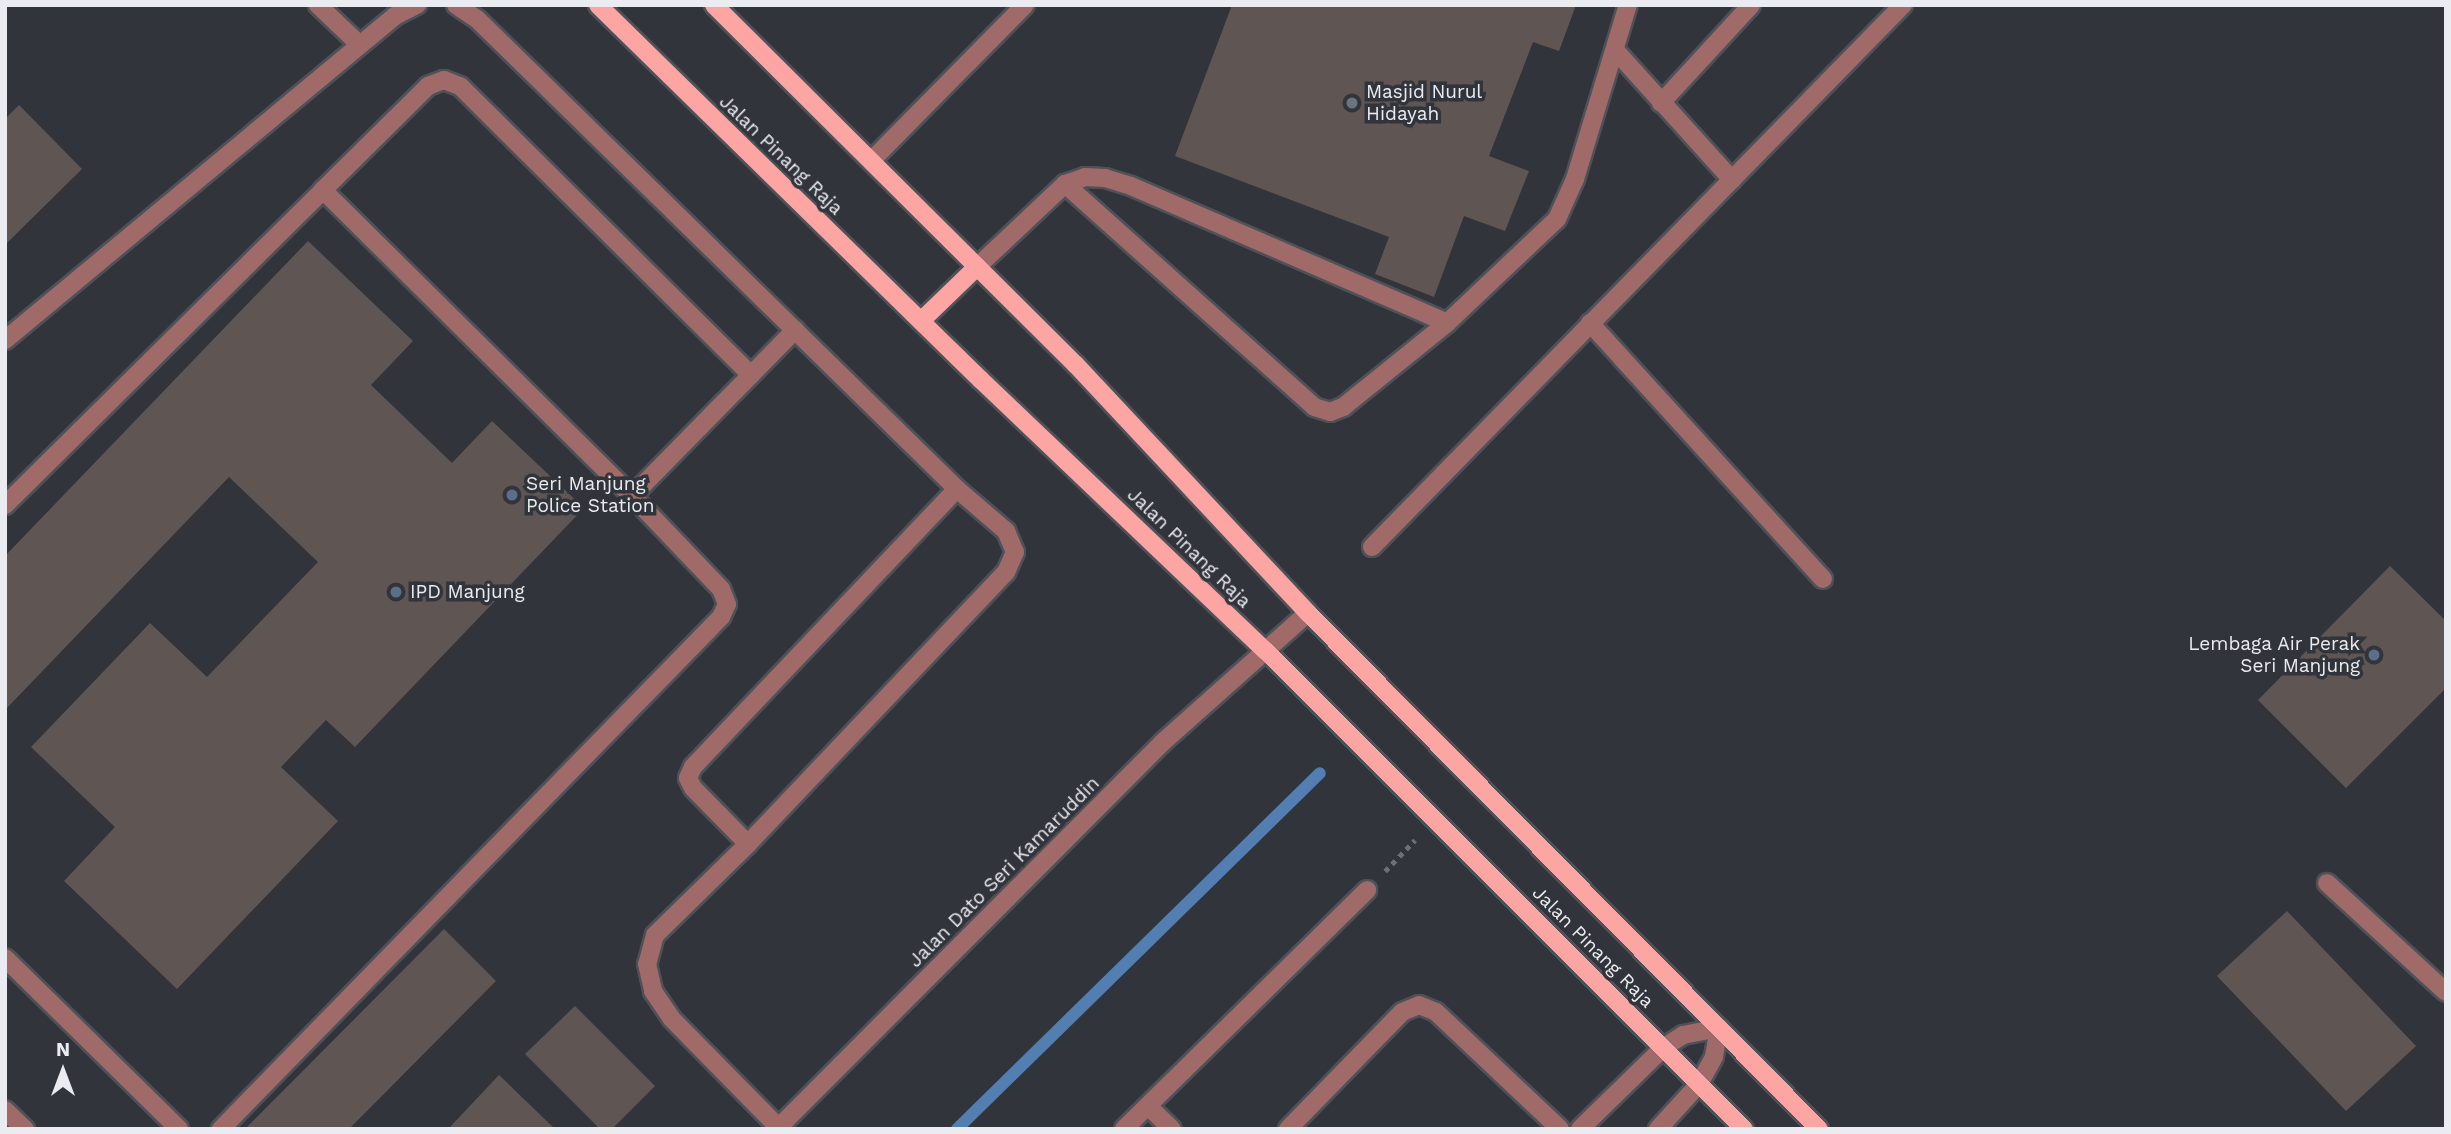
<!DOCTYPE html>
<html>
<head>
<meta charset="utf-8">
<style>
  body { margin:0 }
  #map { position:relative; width:2451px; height:1134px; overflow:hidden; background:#31343b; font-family:"Work Sans",sans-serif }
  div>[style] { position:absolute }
  .stream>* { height:12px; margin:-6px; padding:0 6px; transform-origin:6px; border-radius:6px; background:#537eb1 }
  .building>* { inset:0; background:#5f5654 }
  .path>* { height:4.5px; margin-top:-2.25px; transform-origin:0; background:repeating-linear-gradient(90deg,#6c6f75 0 5px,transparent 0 10px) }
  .roads { filter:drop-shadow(2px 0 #4f5158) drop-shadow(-2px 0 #4f5158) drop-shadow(0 2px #4f5158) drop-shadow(0 -2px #4f5158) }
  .minor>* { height:18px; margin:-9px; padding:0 9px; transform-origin:9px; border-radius:9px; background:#9f6a68 }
  .major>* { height:18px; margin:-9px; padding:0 9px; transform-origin:9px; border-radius:9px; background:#fca5a3 }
  .dots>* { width:19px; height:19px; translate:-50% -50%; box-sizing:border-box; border:4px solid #31343b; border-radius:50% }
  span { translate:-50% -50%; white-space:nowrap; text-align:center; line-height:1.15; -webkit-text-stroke:7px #31343b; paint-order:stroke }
  .poi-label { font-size:19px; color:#eaecf1 }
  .left { translate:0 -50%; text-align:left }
  .right { translate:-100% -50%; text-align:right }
  .street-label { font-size:19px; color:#eaecf1 }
  .frame { position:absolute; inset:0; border:7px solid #eaecf1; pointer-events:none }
  .north { position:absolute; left:28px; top:1036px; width:70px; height:70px; -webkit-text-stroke:5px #31343b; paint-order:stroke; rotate:0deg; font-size:19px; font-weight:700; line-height:28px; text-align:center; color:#eaecf1 }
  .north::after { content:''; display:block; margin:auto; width:24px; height:32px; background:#eaecf1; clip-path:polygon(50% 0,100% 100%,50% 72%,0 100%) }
</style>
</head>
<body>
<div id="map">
  <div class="stream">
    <i style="left:957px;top:1129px;width:508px;rotate:-44.44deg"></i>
  </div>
  <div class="building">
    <i style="clip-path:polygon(1232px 5px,1576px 5px,1559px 51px,1533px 42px,1489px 156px,1529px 171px,1505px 231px,1464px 216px,1434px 297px,1375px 274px,1389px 237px,1175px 156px)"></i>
    <i style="clip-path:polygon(19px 105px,82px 169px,5px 245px,5px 119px)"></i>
    <i style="clip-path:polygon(308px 241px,413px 341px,371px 385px,452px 463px,492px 421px,584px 508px,355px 747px,326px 720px,281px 767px,338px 821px,177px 989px,64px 881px,115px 827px,31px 747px,150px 623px,207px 677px,318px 562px,229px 477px,5px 710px,5px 556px)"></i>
    <i style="clip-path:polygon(2390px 566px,2446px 621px,2446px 688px,2346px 788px,2258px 700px)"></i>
    <i style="clip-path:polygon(2287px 911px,2416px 1046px,2346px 1111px,2217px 976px)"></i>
    <i style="clip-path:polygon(444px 929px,496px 981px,349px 1129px,245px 1129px)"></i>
    <i style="clip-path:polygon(575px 1006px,655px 1086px,612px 1129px,600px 1129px,525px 1054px)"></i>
    <i style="clip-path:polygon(499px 1075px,555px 1129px,450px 1127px)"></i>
  </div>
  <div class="path">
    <i style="left:1385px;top:871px;width:43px;rotate:-45.9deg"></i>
  </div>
  <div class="roads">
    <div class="minor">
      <i style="left:318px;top:5px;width:58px;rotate:43.6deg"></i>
      <i style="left:456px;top:5px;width:25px;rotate:34deg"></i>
      <i style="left:477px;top:19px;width:672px;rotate:44.4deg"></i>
      <i style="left:957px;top:489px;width:65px;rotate:40.6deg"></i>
      <i style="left:1006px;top:531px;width:23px;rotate:67deg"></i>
      <i style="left:1015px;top:552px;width:22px;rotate:114deg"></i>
      <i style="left:1006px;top:572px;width:375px;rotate:133.5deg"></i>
      <i style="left:748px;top:844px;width:130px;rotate:135.6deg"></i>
      <i style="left:655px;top:935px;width:30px;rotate:105deg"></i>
      <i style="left:647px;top:964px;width:28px;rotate:77deg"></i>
      <i style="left:653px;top:991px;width:32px;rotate:56deg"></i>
      <i style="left:671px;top:1018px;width:153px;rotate:45.5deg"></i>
      <i style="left:1615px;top:50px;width:175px;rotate:48deg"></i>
      <i style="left:1661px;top:103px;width:133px;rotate:-47.4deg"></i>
      <i style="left:871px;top:161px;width:219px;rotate:-45.4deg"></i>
      <i style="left:1065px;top:184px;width:334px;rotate:41.8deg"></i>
      <i style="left:1314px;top:407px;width:17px;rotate:17deg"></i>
      <i style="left:1330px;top:412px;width:14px;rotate:-21deg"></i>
      <i style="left:1343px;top:407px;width:134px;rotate:-38.9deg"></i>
      <i style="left:1447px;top:323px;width:151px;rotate:-43.4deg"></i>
      <i style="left:1557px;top:219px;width:44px;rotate:-65.8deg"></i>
      <i style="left:1575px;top:179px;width:182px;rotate:-73.1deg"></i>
      <i style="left:977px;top:267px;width:121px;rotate:-43.3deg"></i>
      <i style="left:1065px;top:184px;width:21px;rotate:-19deg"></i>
      <i style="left:1085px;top:177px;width:20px;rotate:3deg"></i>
      <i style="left:1105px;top:178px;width:27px;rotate:17deg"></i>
      <i style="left:1131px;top:186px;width:344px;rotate:23.4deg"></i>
      <i style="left:1590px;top:323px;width:346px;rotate:47.7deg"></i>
      <i style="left:5px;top:340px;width:507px;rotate:-39.72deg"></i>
      <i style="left:395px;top:16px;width:25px;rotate:-27deg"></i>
      <i style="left:632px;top:496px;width:233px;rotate:-45.5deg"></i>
      <i style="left:5px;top:505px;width:448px;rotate:-44.7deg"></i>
      <i style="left:1372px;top:547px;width:759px;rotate:-45.59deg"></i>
      <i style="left:748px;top:844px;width:78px;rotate:-134.5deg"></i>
      <i style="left:693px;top:788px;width:11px;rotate:-117deg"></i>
      <i style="left:688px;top:778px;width:12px;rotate:-66deg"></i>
      <i style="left:693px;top:767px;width:383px;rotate:-46.5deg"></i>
      <i style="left:2327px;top:883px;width:161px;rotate:42.5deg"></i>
      <i style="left:5px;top:958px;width:244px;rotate:44.5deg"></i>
      <i style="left:1148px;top:1106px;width:33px;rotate:44deg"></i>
      <i style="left:5px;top:1110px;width:28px;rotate:44deg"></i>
      <i style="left:221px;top:1129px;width:716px;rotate:-45.68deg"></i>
      <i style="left:721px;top:617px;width:14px;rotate:-65deg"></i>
      <i style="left:727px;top:604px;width:16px;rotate:-112deg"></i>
      <i style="left:721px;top:589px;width:129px;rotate:-133.7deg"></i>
      <i style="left:632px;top:496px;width:435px;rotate:-135.3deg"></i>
      <i style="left:323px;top:190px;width:148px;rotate:-44.7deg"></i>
      <i style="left:428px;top:86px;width:17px;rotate:-21deg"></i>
      <i style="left:444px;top:80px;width:17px;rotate:21deg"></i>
      <i style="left:460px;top:86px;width:410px;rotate:44.8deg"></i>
      <i style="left:777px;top:1129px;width:547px;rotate:-45.07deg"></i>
      <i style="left:1163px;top:742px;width:194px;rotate:-41.7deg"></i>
      <i style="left:1124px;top:1129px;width:341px;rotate:-44.5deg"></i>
      <i style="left:1288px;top:1129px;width:163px;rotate:-45.7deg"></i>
      <i style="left:1402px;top:1012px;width:18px;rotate:-22deg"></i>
      <i style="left:1419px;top:1005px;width:18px;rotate:22deg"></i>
      <i style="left:1436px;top:1012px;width:170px;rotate:43.3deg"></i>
      <i style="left:1580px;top:1129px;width:116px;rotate:-44.3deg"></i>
      <i style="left:1663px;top:1048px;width:24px;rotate:-33deg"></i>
      <i style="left:1683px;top:1035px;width:37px;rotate:-11deg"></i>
      <i style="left:1719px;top:1028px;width:29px;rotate:100deg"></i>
      <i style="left:1714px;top:1057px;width:31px;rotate:119deg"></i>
      <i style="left:1699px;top:1084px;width:61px;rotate:132.3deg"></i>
    </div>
    <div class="major">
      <i style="left:598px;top:5px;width:536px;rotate:44.4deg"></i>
      <i style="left:981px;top:380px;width:393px;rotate:43.6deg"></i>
      <i style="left:1266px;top:651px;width:676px;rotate:45deg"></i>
      <i style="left:714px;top:5px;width:511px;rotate:44.84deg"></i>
      <i style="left:1076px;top:365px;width:340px;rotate:46.9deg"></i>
      <i style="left:1308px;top:613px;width:726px;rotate:45.28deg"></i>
      <i style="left:921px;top:321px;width:78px;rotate:-44deg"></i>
    </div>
  </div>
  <div class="dots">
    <i style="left:1352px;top:103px;background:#6b7280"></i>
    <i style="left:512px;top:495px;background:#5c6f8a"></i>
    <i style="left:396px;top:592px;background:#5c6f8a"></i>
    <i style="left:2374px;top:655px;background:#5c6f8a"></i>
  </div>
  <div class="poi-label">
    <span class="left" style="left:1366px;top:103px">Masjid Nurul<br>Hidayah</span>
    <span class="left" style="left:526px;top:495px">Seri Manjung<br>Police Station</span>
    <span class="left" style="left:410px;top:592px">IPD Manjung</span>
    <span class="right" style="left:2360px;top:655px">Lembaga Air Perak<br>Seri Manjung</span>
  </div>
  <div class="street-label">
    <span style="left:781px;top:155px;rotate:44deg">Jalan Pinang Raja</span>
    <span style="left:1189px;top:548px;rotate:44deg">Jalan Pinang Raja</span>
    <span style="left:1004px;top:872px;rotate:-45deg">Jalan Dato Seri Kamaruddin</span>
    <span style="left:1593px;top:947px;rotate:45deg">Jalan Pinang Raja</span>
  </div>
  <div class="frame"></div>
  <div class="north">N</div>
</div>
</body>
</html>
